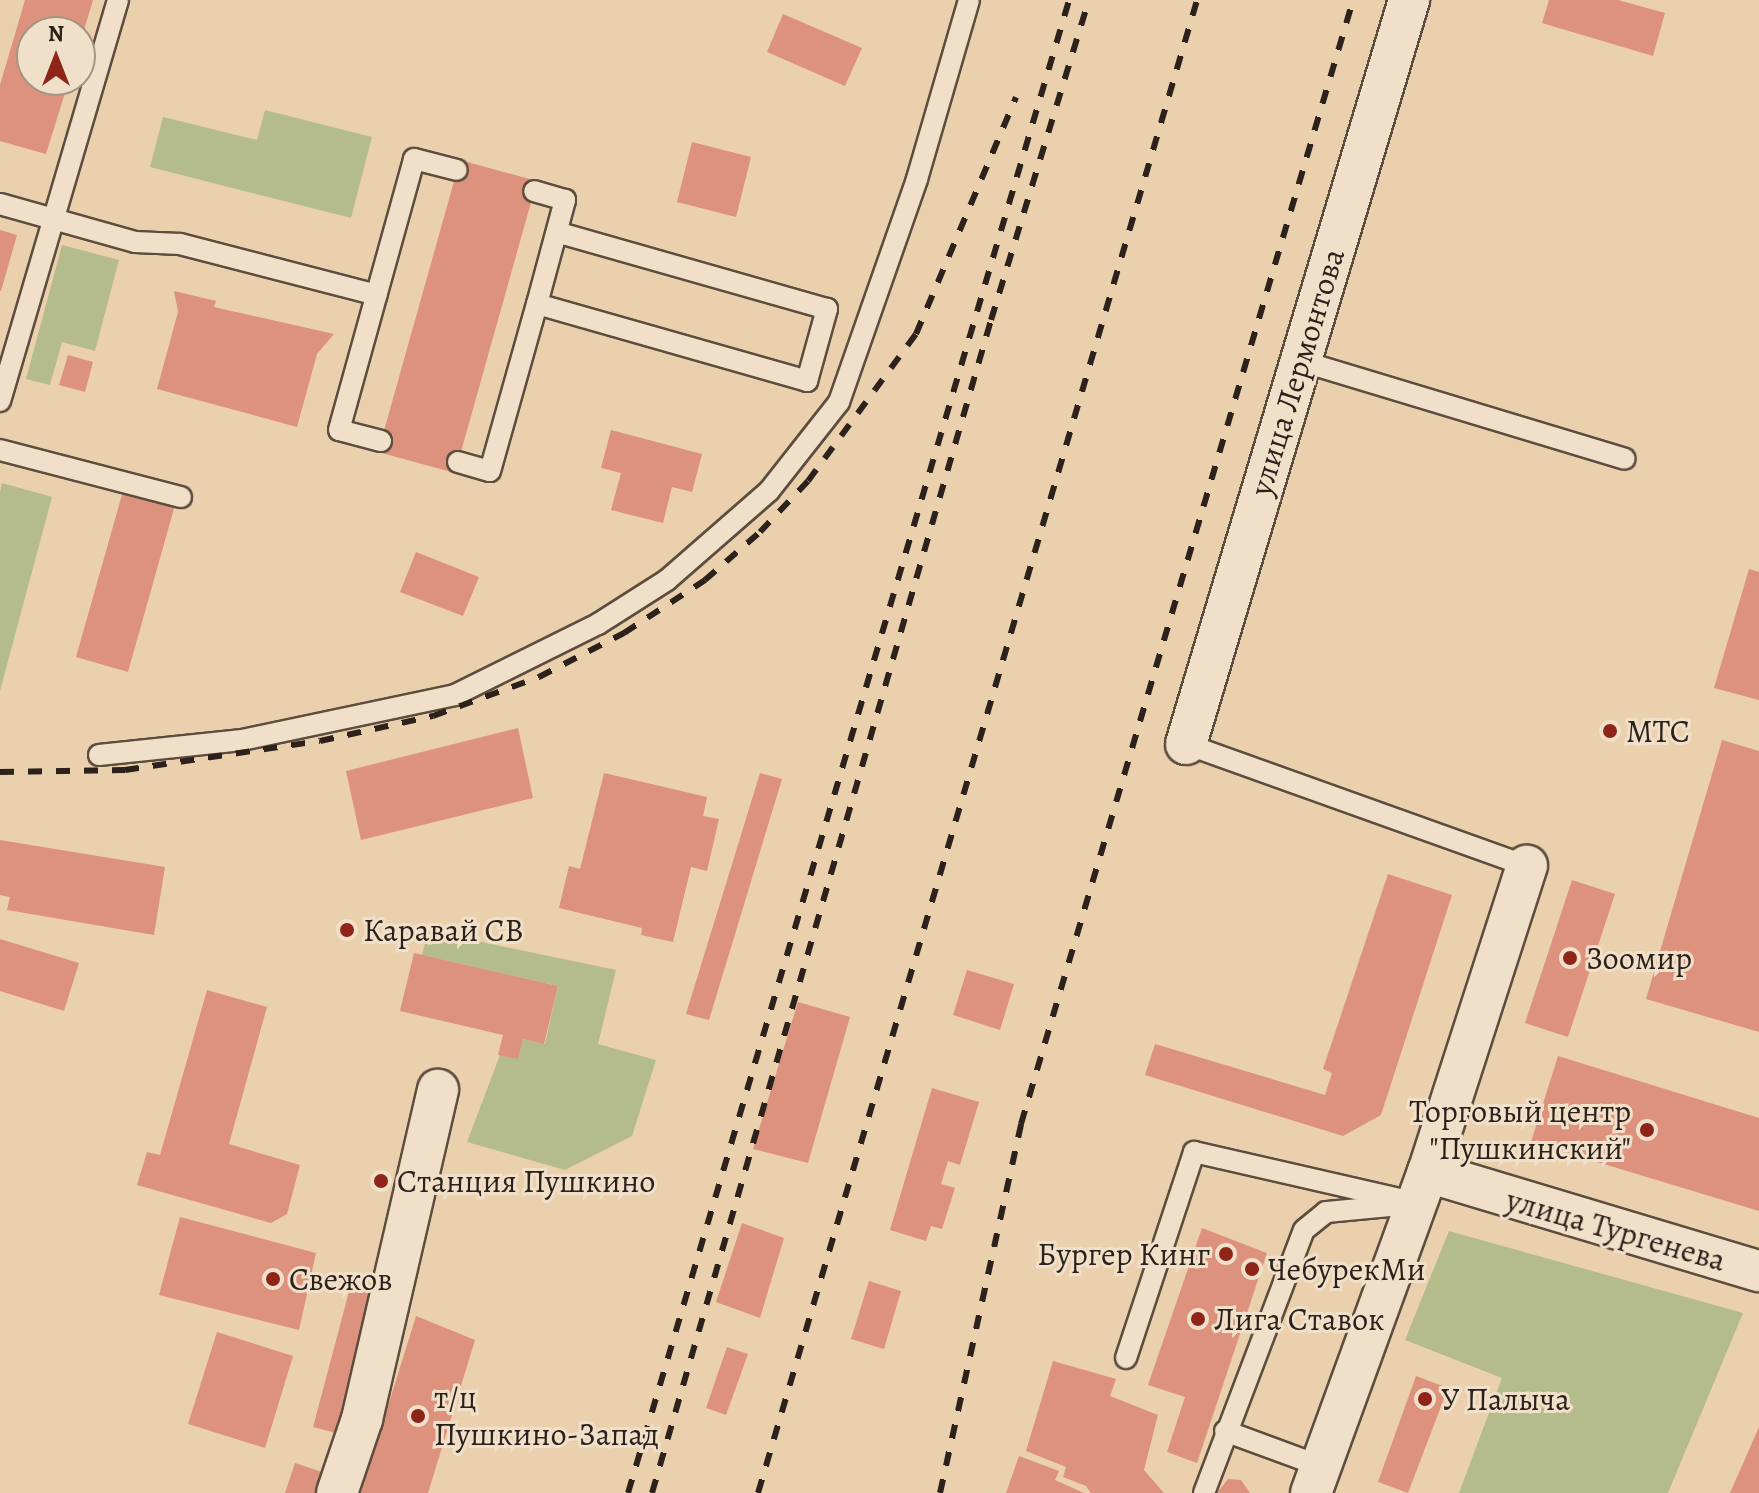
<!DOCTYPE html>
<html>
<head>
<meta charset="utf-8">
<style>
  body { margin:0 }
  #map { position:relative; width:1759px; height:1493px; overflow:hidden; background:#ead0ac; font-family:Alegreya,serif }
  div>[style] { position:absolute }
  .green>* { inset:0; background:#b5bc8b }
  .building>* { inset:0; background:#dd927e }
  .roads { filter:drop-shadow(2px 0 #5c4d3f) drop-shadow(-2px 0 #5c4d3f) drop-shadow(0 2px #5c4d3f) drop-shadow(0 -2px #5c4d3f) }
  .lane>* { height:20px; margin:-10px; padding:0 10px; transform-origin:10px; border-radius:10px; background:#f1e0c9 }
  .street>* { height:40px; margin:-20px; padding:0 20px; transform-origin:20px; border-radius:20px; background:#f1e0c9 }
  .rail>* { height:6px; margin-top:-3px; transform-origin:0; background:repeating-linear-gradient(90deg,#2d211b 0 14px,transparent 0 28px) }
  .dots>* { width:22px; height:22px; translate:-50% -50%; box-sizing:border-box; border:4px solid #f1e0c9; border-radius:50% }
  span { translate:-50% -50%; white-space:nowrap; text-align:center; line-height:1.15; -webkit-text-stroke:6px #f1e0c9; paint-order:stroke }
  .street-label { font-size:32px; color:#2d211b }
  .poi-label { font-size:32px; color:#2d211b }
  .left { translate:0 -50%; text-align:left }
  .right { translate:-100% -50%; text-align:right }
  .north { position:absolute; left:16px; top:16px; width:80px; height:80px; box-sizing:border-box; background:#f1e0c9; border:2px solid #a39483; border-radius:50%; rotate:0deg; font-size:22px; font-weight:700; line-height:32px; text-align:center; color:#2d211b }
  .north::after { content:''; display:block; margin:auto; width:28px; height:36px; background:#8f2418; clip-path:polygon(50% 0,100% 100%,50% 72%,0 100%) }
</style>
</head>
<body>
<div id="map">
  <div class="green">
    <i style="clip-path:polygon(265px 110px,372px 137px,351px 218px,150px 167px,163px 117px,257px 140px)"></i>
    <i style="clip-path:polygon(62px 245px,119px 260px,95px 351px,62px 342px,50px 385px,26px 379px)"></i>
    <i style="clip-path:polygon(2px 483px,52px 497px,0 691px,0 492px)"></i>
    <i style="clip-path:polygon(428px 931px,616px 970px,598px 1044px,656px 1060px,632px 1136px,565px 1170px,467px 1142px,500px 1055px,523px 1039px,545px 1044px,558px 986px,422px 955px)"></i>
    <i style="clip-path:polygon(1449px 1231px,1743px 1313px,1668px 1493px,1459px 1493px,1502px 1378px,1405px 1340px)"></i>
  </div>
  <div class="building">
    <i style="clip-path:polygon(25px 0,93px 0,81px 40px,80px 32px,32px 32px,32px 80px,69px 80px,46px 154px,0 141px,0 85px)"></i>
    <i style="clip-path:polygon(1549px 0,1618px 0,1665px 13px,1653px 56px,1542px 23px)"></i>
    <i style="clip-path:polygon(783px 14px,862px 48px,845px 86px,767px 52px)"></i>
    <i style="clip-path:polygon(692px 142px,751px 157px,736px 217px,677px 202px)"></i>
    <i style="clip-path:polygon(460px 160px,537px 181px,455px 473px,378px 452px)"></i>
    <i style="clip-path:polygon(0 230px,17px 235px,1px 291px,0 291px)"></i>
    <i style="clip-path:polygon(174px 291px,216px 301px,214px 307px,334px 334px,317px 354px,297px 427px,157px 389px,178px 312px)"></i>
    <i style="clip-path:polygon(68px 355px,93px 362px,85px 392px,59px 385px)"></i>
    <i style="clip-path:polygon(611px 430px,702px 454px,692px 492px,672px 487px,663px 523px,611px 510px,621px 473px,601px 468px)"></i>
    <i style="clip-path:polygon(123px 491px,175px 505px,128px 672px,76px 657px)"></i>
    <i style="clip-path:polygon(416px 552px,479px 577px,463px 616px,400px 592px)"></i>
    <i style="clip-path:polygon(1749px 569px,1759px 572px,1759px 700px,1714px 688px)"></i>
    <i style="clip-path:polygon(518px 728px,533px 798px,361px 840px,346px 771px)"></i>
    <i style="clip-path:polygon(1722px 740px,1759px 751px,1759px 1032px,1646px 999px)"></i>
    <i style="clip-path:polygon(604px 773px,707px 797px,703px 816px,719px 819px,707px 871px,691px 867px,673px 942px,641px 935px,642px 928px,559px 908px,569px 866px,580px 869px)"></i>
    <i style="clip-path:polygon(760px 773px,782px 779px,709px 1020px,686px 1014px)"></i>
    <i style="clip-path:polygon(0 840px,165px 867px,154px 935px,7px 910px,10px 897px,0 895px)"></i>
    <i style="clip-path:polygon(1388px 874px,1452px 895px,1381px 1115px,1343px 1136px,1145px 1075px,1155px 1044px,1325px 1095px,1332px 1073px,1323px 1069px)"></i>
    <i style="clip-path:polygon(1572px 880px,1615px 894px,1568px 1037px,1525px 1023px)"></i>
    <i style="clip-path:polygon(0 939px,79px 963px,64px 1011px,0 991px)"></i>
    <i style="clip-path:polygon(414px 953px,558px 986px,544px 1044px,523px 1039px,518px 1059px,498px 1055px,503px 1035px,400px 1011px)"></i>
    <i style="clip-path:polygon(967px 970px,1014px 984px,1000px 1030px,953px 1015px)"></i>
    <i style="clip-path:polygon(207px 990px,267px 1007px,229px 1144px,300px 1165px,287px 1214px,271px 1223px,137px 1185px,147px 1152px,160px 1155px)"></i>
    <i style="clip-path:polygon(798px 1002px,850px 1017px,808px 1163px,753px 1149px)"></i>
    <i style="clip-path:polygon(1558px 1056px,1759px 1118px,1759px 1211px,1531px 1142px)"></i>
    <i style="clip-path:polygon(932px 1088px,979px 1102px,960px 1165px,948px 1161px,941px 1184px,955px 1188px,942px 1229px,931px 1226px,926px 1241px,890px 1230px)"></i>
    <i style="clip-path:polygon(180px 1217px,316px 1253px,299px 1330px,159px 1295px)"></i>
    <i style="clip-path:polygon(742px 1223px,784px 1238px,760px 1318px,716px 1302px)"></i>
    <i style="clip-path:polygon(1202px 1228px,1267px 1253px,1197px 1463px,1167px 1452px,1185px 1397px,1148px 1385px)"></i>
    <i style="clip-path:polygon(869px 1281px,901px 1291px,884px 1349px,851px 1339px)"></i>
    <i style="clip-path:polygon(351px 1284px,373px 1290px,336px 1433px,313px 1427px)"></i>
    <i style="clip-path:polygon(416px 1316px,475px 1340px,428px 1493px,361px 1493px)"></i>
    <i style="clip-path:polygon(217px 1332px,293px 1356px,265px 1448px,188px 1424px)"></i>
    <i style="clip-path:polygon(727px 1347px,748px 1354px,726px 1415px,706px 1408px)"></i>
    <i style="clip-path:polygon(1053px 1361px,1116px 1379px,1110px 1396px,1158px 1415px,1144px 1470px,1164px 1493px,1091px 1493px,1086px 1486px,1063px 1477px,1066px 1467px,1026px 1451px)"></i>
    <i style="clip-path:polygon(1416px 1376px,1448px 1388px,1408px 1493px,1378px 1482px)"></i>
    <i style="clip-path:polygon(1759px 1427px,1759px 1493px,1730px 1493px)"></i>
    <i style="clip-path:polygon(1019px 1456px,1059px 1471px,1055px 1480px,1084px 1493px,1006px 1493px)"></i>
    <i style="clip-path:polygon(295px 1463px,325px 1473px,319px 1493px,285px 1493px)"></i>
    <i style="clip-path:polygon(1228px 1479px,1241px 1480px,1250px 1493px,1217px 1493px)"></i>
  </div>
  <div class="roads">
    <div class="lane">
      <i style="left:0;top:204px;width:140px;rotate:15.7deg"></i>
      <i style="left:135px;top:242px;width:45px;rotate:2.5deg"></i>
      <i style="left:180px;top:244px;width:203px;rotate:14.5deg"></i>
      <i style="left:537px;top:304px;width:281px;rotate:15.9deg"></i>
      <i style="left:807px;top:381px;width:75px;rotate:-74.5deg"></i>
      <i style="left:827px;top:309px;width:281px;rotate:-164.1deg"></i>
      <i style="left:1301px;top:361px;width:338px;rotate:16.8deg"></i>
      <i style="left:0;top:401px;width:418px;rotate:-73.6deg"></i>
      <i style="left:381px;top:441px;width:43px;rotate:-165.3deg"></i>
      <i style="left:339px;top:430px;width:281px;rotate:-74.5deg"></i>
      <i style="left:414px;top:159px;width:44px;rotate:14.3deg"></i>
      <i style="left:0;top:450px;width:187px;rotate:14.6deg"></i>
      <i style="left:458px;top:462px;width:33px;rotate:16deg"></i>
      <i style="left:490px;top:471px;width:173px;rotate:-74.3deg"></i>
      <i style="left:537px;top:304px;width:108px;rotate:-74.9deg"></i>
      <i style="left:565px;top:200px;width:32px;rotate:-164deg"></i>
      <i style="left:1186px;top:744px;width:362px;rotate:19.7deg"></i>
      <i style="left:99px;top:755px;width:144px;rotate:-6deg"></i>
      <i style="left:242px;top:740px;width:218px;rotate:-11.9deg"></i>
      <i style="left:455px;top:695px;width:160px;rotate:-26.4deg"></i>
      <i style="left:598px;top:624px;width:82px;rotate:-32.5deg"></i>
      <i style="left:667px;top:580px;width:135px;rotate:-41.1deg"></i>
      <i style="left:769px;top:491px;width:113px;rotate:-51.8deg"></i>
      <i style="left:839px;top:402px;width:236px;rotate:-70.7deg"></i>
      <i style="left:917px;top:179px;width:186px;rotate:-73.8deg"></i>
      <i style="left:1126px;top:1358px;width:217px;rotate:-71.7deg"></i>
      <i style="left:1194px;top:1152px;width:229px;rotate:12.9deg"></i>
      <i style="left:1225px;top:1431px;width:101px;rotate:20.2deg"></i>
      <i style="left:1204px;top:1493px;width:281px;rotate:-69.2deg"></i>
      <i style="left:1304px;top:1230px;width:28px;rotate:-39deg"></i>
      <i style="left:1326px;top:1212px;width:75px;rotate:-5.3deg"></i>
    </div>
    <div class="street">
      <i style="left:1186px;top:744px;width:777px;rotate:-73.31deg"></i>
      <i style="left:1428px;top:1172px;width:345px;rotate:16.7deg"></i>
      <i style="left:337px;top:1493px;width:78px;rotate:-71.3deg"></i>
      <i style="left:362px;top:1419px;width:338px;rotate:-77deg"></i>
      <i style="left:1311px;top:1493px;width:342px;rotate:-70deg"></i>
      <i style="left:1428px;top:1172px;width:322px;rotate:-72.1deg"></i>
    </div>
  </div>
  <div class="rail">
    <i style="left:0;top:772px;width:125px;rotate:-0.9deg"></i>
    <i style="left:125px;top:770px;width:197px;rotate:-8.5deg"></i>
    <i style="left:320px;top:741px;width:116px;rotate:-12.5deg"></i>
    <i style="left:433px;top:716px;width:113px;rotate:-20.2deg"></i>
    <i style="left:539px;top:677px;width:96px;rotate:-27.4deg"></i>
    <i style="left:624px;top:633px;width:97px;rotate:-33.2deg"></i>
    <i style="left:705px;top:580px;width:73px;rotate:-41.1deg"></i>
    <i style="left:760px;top:532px;width:70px;rotate:-46.7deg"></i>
    <i style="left:808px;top:481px;width:182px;rotate:-53.7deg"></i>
    <i style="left:916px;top:334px;width:257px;rotate:-67.1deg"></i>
    <i style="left:628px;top:1493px;width:1557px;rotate:-73.54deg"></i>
    <i style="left:652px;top:1493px;width:1221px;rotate:-73.88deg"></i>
    <i style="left:991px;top:320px;width:335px;rotate:-73deg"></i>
    <i style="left:758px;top:1493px;width:1556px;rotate:-73.61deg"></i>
    <i style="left:940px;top:1493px;width:378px;rotate:-77.6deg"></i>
    <i style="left:1021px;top:1124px;width:1172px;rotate:-73.54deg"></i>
  </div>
  <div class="dots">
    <i style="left:1610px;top:731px;background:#8f2418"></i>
    <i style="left:347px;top:930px;background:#8f2418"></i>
    <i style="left:1570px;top:958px;background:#8f2418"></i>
    <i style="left:1647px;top:1130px;background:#8f2418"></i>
    <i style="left:381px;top:1181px;background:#8f2418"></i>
    <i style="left:1226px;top:1254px;background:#8f2418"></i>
    <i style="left:1252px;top:1269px;background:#8f2418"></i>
    <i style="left:273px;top:1279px;background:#8f2418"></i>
    <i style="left:1198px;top:1319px;background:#8f2418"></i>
    <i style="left:1425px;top:1399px;background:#8f2418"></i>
    <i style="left:418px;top:1416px;background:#8f2418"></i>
  </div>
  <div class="street-label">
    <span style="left:1297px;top:372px;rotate:-73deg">улица Лермонтова</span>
    <span style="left:1616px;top:1230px;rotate:16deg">улица Тургенева</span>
  </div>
  <div class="poi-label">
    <span class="left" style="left:1626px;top:731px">МТС</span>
    <span class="left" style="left:363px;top:930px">Каравай СВ</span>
    <span class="left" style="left:1586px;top:958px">Зоомир</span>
    <span class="right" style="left:1631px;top:1130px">Торговый центр<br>"Пушкинский"</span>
    <span class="left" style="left:397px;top:1181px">Станция Пушкино</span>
    <span class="right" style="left:1210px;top:1254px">Бургер Кинг</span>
    <span class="left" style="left:1268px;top:1269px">ЧебурекМи</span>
    <span class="left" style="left:289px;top:1279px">Свежов</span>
    <span class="left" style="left:1214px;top:1319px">Лига Ставок</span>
    <span class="left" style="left:434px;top:1416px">т/ц<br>Пушкино-Запад</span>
    <span class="left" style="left:1441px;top:1399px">У Палыча</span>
  </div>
  <div class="north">N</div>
</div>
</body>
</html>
